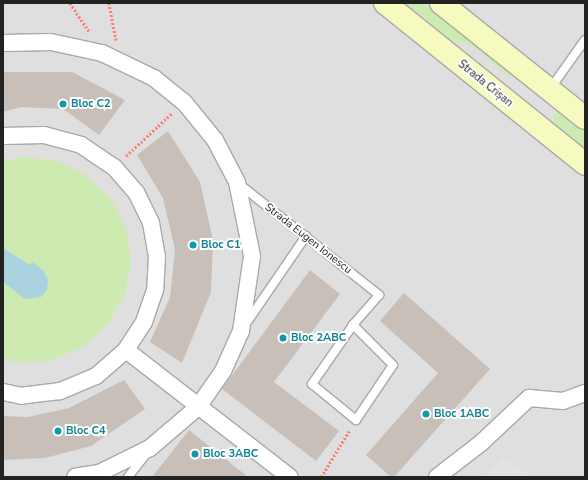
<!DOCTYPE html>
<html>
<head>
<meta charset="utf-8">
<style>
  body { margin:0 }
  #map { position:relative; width:588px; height:480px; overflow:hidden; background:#f2efe9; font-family:"Nunito Sans",sans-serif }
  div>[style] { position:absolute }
  .residential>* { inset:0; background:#e0dfdf }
  .grass>* { inset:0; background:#cdebb0 }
  .parking>* { inset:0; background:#e2e2e2 }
  .water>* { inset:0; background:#aad3df }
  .building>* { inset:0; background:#c7bfb8 }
  .path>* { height:2.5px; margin-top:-1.25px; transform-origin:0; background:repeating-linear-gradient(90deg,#fa8072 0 2px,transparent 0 4px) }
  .roads { filter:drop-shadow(1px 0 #a9a9a9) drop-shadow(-1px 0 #a9a9a9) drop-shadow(0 1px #a9a9a9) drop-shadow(0 -1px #a9a9a9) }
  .lane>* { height:8px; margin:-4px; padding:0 4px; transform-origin:4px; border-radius:4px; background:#fff }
  .street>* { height:16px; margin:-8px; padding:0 8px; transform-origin:8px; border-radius:8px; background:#fff }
  .secondary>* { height:22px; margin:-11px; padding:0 11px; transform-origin:11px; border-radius:11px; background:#f7fabf }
  .dots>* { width:11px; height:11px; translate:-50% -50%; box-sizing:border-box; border:2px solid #fff; border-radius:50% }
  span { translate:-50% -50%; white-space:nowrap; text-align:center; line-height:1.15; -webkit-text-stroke:4px #fff; paint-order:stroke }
  .street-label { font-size:11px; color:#222 }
  .culture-label { font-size:11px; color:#0d838f; font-weight:700 }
  .left { translate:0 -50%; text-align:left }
  .frame { position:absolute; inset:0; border:4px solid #222; pointer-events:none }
</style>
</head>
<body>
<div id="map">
  <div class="residential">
    <i style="clip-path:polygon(3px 3px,585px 3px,585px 477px,3px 477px)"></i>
  </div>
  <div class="grass">
    <i style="clip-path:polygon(406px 3px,423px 3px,512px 74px,510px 77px,472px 46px,450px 39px)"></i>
    <i style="clip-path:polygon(559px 111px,585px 132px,585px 148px,554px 123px,553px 116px)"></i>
    <i style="clip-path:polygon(25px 157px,57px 161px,87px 176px,111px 199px,126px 229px,131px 261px,125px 294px,108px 324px,82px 347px,50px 361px,15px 362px,3px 359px,3px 161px)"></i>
  </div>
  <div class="parking">
    <i style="clip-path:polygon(505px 457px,529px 477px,482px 477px)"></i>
  </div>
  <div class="water">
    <i style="clip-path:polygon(3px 248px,30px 265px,33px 262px,44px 271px,48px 280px,47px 290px,41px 297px,25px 299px,3px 282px)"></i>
  </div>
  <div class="building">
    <i style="clip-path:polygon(3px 72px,72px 72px,125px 100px,99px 135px,63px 109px,21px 107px,3px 112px)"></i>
    <i style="clip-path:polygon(168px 131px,200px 182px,213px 240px,211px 292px,182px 363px,150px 342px,170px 297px,175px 250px,163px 198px,137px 155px)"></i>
    <i style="clip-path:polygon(310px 270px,340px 294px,274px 382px,339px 431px,316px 461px,222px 389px)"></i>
    <i style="clip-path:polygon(404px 293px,490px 369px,394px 477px,391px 477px,366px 455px,438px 373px,380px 321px)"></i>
    <i style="clip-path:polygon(124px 380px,145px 409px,91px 446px,45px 458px,3px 460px,3px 416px,28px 417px,69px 408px)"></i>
    <i style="clip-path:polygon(189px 430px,248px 477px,152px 477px)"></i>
  </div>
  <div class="path">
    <i style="left:70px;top:3px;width:34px;rotate:56deg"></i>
    <i style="left:109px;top:3px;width:38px;rotate:79deg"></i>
    <i style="left:126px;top:156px;width:62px;rotate:-43deg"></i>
    <i style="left:321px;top:477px;width:54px;rotate:-58.7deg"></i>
  </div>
  <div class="roads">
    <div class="lane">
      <i style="left:550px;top:89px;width:60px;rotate:-54.5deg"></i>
      <i style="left:239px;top:184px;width:179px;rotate:38.4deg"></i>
      <i style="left:379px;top:295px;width:40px;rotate:131deg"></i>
      <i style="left:353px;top:325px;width:72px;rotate:124.8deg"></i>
      <i style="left:312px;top:384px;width:57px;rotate:39.3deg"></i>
      <i style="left:356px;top:420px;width:66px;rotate:-56.1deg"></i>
      <i style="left:393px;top:365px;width:57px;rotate:-135deg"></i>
      <i style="left:245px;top:325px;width:108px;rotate:-55.6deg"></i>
      <i style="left:128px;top:477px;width:29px;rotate:-52deg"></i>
    </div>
    <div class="street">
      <i style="left:3px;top:43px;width:48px;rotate:-1.2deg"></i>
      <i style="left:51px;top:42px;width:52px;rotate:12.2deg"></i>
      <i style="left:102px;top:53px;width:58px;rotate:25.7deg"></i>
      <i style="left:154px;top:78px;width:38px;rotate:39deg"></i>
      <i style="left:184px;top:102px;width:49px;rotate:50.8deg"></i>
      <i style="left:215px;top:140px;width:47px;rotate:62.4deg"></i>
      <i style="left:237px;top:182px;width:76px;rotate:78.5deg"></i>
      <i style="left:252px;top:256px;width:76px;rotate:98.3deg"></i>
      <i style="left:241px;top:331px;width:44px;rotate:114.2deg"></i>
      <i style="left:223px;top:371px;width:44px;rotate:124.8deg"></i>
      <i style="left:198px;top:407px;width:63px;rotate:139.5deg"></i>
      <i style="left:150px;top:448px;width:57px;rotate:153.9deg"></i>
      <i style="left:99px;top:473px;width:24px;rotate:171deg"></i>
      <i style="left:3px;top:136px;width:41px;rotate:-1.4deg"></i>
      <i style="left:44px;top:135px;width:38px;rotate:15deg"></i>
      <i style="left:81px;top:145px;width:40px;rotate:34deg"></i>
      <i style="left:114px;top:167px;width:33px;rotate:49deg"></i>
      <i style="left:136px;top:192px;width:34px;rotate:64deg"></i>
      <i style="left:151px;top:223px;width:34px;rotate:80deg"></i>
      <i style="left:157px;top:256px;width:34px;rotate:93deg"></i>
      <i style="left:155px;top:290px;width:34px;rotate:109deg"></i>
      <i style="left:144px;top:322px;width:33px;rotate:123deg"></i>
      <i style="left:126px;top:350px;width:40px;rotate:139deg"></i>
      <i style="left:96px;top:376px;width:39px;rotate:157deg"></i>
      <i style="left:60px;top:391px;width:38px;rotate:173deg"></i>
      <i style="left:22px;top:396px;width:19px;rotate:-168deg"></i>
      <i style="left:126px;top:350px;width:207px;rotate:37.8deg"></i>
      <i style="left:437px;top:477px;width:56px;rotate:-37.7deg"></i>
      <i style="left:481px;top:443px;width:66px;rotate:-43.2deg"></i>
      <i style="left:529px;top:398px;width:34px;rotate:5deg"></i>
      <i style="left:563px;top:401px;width:23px;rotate:-20deg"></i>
    </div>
    <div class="secondary">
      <i style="left:385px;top:3px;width:257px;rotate:38.8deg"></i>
      <i style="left:441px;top:3px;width:184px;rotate:38.6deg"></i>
    </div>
  </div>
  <div class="dots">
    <i style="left:63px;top:104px;background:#0f9aa8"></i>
    <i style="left:193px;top:245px;background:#0f9aa8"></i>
    <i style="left:283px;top:338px;background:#0f9aa8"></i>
    <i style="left:426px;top:414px;background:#0f9aa8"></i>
    <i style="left:58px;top:431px;background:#0f9aa8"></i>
    <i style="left:195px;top:454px;background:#0f9aa8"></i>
  </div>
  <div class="street-label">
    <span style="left:485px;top:84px;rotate:39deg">Strada Crișan</span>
    <span style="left:308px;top:239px;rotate:38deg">Strada Eugen Ionescu</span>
  </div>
  <div class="culture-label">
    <span class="left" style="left:71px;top:104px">Bloc C2</span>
    <span class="left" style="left:201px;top:245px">Bloc C1</span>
    <span class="left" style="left:291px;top:338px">Bloc 2ABC</span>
    <span class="left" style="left:434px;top:414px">Bloc 1ABC</span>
    <span class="left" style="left:66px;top:431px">Bloc C4</span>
    <span class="left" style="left:203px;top:454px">Bloc 3ABC</span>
  </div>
  <div class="frame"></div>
</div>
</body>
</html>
